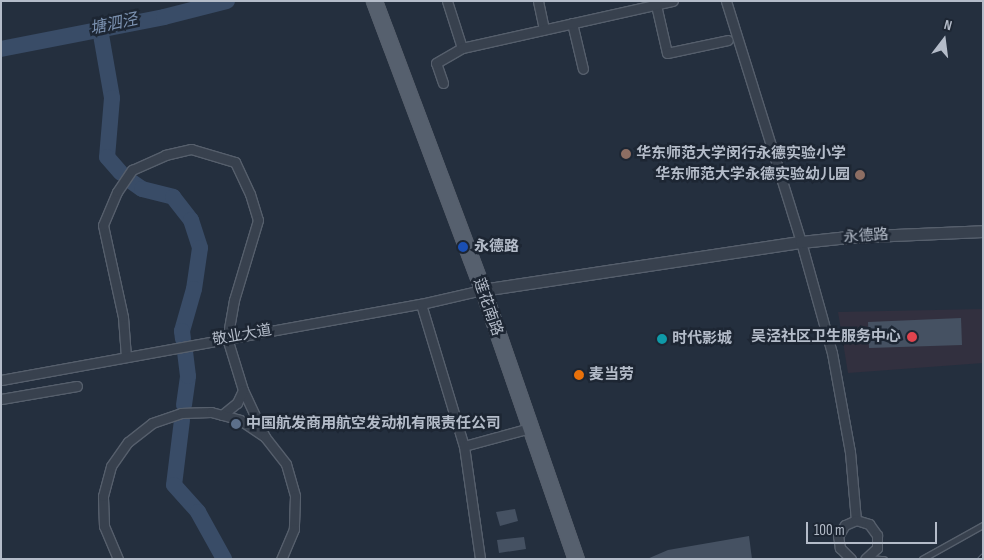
<!DOCTYPE html>
<html>
<head>
<meta charset="utf-8">
<style>
  body { margin:0 }
  #map { position:relative; width:984px; height:560px; overflow:hidden; background:#242f3e; font-family:"Sofia Sans Condensed","Noto Sans SC",sans-serif }
  div>[style] { position:absolute }
  .medical>* { inset:0; background:#32303f }
  .river>* { height:16px; margin:-8px; padding:0 8px; transform-origin:8px; border-radius:8px; background:#394c67 }
  .building>* { inset:0; background:#455162 }
  .roads { filter:drop-shadow(1px 0 #565f6c) drop-shadow(-1px 0 #565f6c) drop-shadow(0 1px #565f6c) drop-shadow(0 -1px #565f6c) }
  .service>* { height:4.5px; margin:-2.25px; padding:0 2.25px; transform-origin:2.25px; border-radius:2.25px; background:#38414e }
  .minor>* { height:9px; margin:-4.5px; padding:0 4.5px; transform-origin:4.5px; border-radius:4.5px; background:#38414e }
  .tertiary>* { height:11px; margin:-5.5px; padding:0 5.5px; transform-origin:5.5px; border-radius:5.5px; background:#38414e }
  .primary>* { height:15px; margin:-7.5px; padding:0 7.5px; transform-origin:7.5px; border-radius:7.5px; background:#56606e }
  .rail>* { height:4.5px; margin-top:-2.25px; transform-origin:0; background:repeating-linear-gradient(90deg,#1d2633 0 8px,#5a6575 0 16px); box-sizing:border-box; border-block:1px solid #5a6575 }
  .dots>* { width:14px; height:14px; translate:-50% -50%; box-sizing:border-box; border:2px solid #1d2633; border-radius:50% }
  span { translate:-50% -50%; white-space:nowrap; text-align:center; line-height:1.15; -webkit-text-stroke:5px #1d2633; paint-order:stroke }
  .poi-label { font-size:15px; color:#b4bcc9; font-weight:700 }
  .left { translate:0 -50%; text-align:left }
  .right { translate:-100% -50%; text-align:right }
  .street-label { font-size:15px; color:#b4bcc9 }
  .water-label { font-size:16px; color:#7c92b1; font-style:italic }
  .frame { position:absolute; inset:0; border:2px solid #b4bcc9; pointer-events:none }
  .north { position:absolute; left:919px; top:15px; width:50px; height:50px; -webkit-text-stroke:4px #1d2633; paint-order:stroke; rotate:15deg; font-size:14px; font-weight:700; line-height:20px; text-align:center; color:#b4bcc9 }
  .north::after { content:''; display:block; margin:auto; width:18px; height:22px; background:#b4bcc9; clip-path:polygon(50% 0,100% 100%,50% 72%,0 100%) }
  .scale { position:absolute; left:806px; top:522px; width:131px; height:22px; box-sizing:border-box; border:2px solid #b4bcc9; border-top:0; padding-left:6px; font-size:15px; line-height:18px; white-space:nowrap; color:#b4bcc9; -webkit-text-stroke:4px #1d2633; paint-order:stroke }
</style>
</head>
<body>
<div id="map">
  <div class="medical">
    <i style="clip-path:polygon(983px 309px,983px 363px,848px 373px,838px 312px)"></i>
  </div>
  <div class="river">
    <i style="left:100px;top:29px;width:70px;rotate:80.1deg"></i>
    <i style="left:112px;top:98px;width:59px;rotate:94.8deg"></i>
    <i style="left:107px;top:157px;width:21px;rotate:49deg"></i>
    <i style="left:1px;top:49px;width:166px;rotate:-11.1deg"></i>
    <i style="left:164px;top:17px;width:65px;rotate:-14.3deg"></i>
    <i style="left:132px;top:182px;width:12px;rotate:35deg"></i>
    <i style="left:142px;top:189px;width:32px;rotate:14deg"></i>
    <i style="left:173px;top:197px;width:29px;rotate:52deg"></i>
    <i style="left:191px;top:220px;width:29px;rotate:72deg"></i>
    <i style="left:200px;top:248px;width:41px;rotate:98.3deg"></i>
    <i style="left:194px;top:289px;width:44px;rotate:105.9deg"></i>
    <i style="left:182px;top:331px;width:8px;rotate:83deg"></i>
    <i style="left:184px;top:405px;width:29px;rotate:-82deg"></i>
    <i style="left:188px;top:376px;width:23px;rotate:-97deg"></i>
    <i style="left:182px;top:420px;width:65px;rotate:97deg"></i>
    <i style="left:174px;top:485px;width:36px;rotate:48deg"></i>
    <i style="left:198px;top:512px;width:54px;rotate:61deg"></i>
  </div>
  <div class="building">
    <i style="clip-path:polygon(961px 318px,962px 345px,869px 348px,868px 322px)"></i>
    <i style="clip-path:polygon(515px 509px,518px 521px,500px 526px,496px 512px)"></i>
    <i style="clip-path:polygon(749px 536px,752px 559px,647px 559px,668px 550px)"></i>
    <i style="clip-path:polygon(524px 537px,526px 549px,499px 553px,497px 540px)"></i>
  </div>
  <div class="roads">
    <div class="service">
      <i style="left:868px;top:558px;width:16px;rotate:4deg"></i>
      <i style="left:922px;top:559px;width:70px;rotate:-29.1deg"></i>
    </div>
    <div class="minor">
      <i style="left:447px;top:1px;width:49px;rotate:72.3deg"></i>
      <i style="left:538px;top:1px;width:29px;rotate:78deg"></i>
      <i style="left:726px;top:1px;width:252px;rotate:72.7deg"></i>
      <i style="left:801px;top:242px;width:115px;rotate:74.4deg"></i>
      <i style="left:832px;top:353px;width:101px;rotate:79.7deg"></i>
      <i style="left:850px;top:452px;width:68px;rotate:85deg"></i>
      <i style="left:656px;top:5px;width:49px;rotate:77.1deg"></i>
      <i style="left:667px;top:53px;width:62px;rotate:-12deg"></i>
      <i style="left:572px;top:23px;width:47px;rotate:76.6deg"></i>
      <i style="left:443px;top:83px;width:21px;rotate:-109deg"></i>
      <i style="left:436px;top:63px;width:30px;rotate:-30deg"></i>
      <i style="left:462px;top:48px;width:216px;rotate:-12.6deg"></i>
      <i style="left:421px;top:304px;width:148px;rotate:73.2deg"></i>
      <i style="left:464px;top:446px;width:68px;rotate:-15.3deg"></i>
      <i style="left:126px;top:357px;width:40px;rotate:-94.3deg"></i>
      <i style="left:123px;top:317px;width:94px;rotate:-102.3deg"></i>
      <i style="left:103px;top:225px;width:36px;rotate:-67deg"></i>
      <i style="left:117px;top:192px;width:27px;rotate:-56deg"></i>
      <i style="left:132px;top:170px;width:36px;rotate:-24deg"></i>
      <i style="left:165px;top:155px;width:27px;rotate:-13deg"></i>
      <i style="left:191px;top:149px;width:46px;rotate:16.5deg"></i>
      <i style="left:235px;top:162px;width:35px;rotate:65deg"></i>
      <i style="left:250px;top:194px;width:27px;rotate:73deg"></i>
      <i style="left:258px;top:220px;width:84px;rotate:106.7deg"></i>
      <i style="left:234px;top:300px;width:39px;rotate:100deg"></i>
      <i style="left:227px;top:338px;width:54px;rotate:72.9deg"></i>
      <i style="left:243px;top:390px;width:52px;rotate:64.9deg"></i>
      <i style="left:1px;top:380px;width:427px;rotate:-10.3deg"></i>
      <i style="left:421px;top:304px;width:63px;rotate:-12.9deg"></i>
      <i style="left:1px;top:399px;width:77px;rotate:-9.7deg"></i>
      <i style="left:222px;top:415px;width:19px;rotate:-39deg"></i>
      <i style="left:237px;top:403px;width:14px;rotate:-65deg"></i>
      <i style="left:464px;top:446px;width:114px;rotate:81.9deg"></i>
      <i style="left:118px;top:559px;width:36px;rotate:-113deg"></i>
      <i style="left:104px;top:526px;width:30px;rotate:-92deg"></i>
      <i style="left:103px;top:496px;width:31px;rotate:-75deg"></i>
      <i style="left:111px;top:466px;width:29px;rotate:-55deg"></i>
      <i style="left:128px;top:442px;width:31px;rotate:-38deg"></i>
      <i style="left:152px;top:423px;width:31px;rotate:-19deg"></i>
      <i style="left:181px;top:413px;width:30px;rotate:-2deg"></i>
      <i style="left:211px;top:412px;width:30px;rotate:15deg"></i>
      <i style="left:240px;top:420px;width:30px;rotate:34deg"></i>
      <i style="left:265px;top:437px;width:34px;rotate:52deg"></i>
      <i style="left:286px;top:464px;width:33px;rotate:74deg"></i>
      <i style="left:295px;top:496px;width:33px;rotate:92deg"></i>
      <i style="left:294px;top:529px;width:33px;rotate:113deg"></i>
      <i style="left:851px;top:559px;width:16px;rotate:-135deg"></i>
      <i style="left:840px;top:548px;width:12px;rotate:-99deg"></i>
      <i style="left:838px;top:536px;width:13px;rotate:-58deg"></i>
      <i style="left:845px;top:525px;width:12px;rotate:-24deg"></i>
      <i style="left:856px;top:520px;width:14px;rotate:17deg"></i>
      <i style="left:869px;top:524px;width:14px;rotate:54deg"></i>
      <i style="left:877px;top:535px;width:13px;rotate:90deg"></i>
      <i style="left:877px;top:548px;width:16px;rotate:137deg"></i>
    </div>
    <div class="tertiary">
      <i style="left:482px;top:290px;width:323px;rotate:-8.6deg"></i>
      <i style="left:801px;top:242px;width:47px;rotate:-6.1deg"></i>
      <i style="left:848px;top:237px;width:135px;rotate:-2.5deg"></i>
    </div>
    <div class="primary">
      <i style="left:374px;top:1px;width:307px;rotate:69.4deg"></i>
      <i style="left:482px;top:288px;width:287px;rotate:70.9deg"></i>
    </div>
  </div>
  <div class="rail">
    <i style="left:979px;top:559px;width:6px;rotate:-45deg"></i>
  </div>
  <div class="dots">
    <i style="left:626px;top:154px;background:#8d6e63"></i>
    <i style="left:860px;top:175px;background:#8d6e63"></i>
    <i style="left:463px;top:247px;background:#1a4fb4"></i>
    <i style="left:912px;top:337px;background:#e0444e"></i>
    <i style="left:662px;top:339px;background:#0f9aa8"></i>
    <i style="left:579px;top:375px;background:#e8710a"></i>
    <i style="left:236px;top:424px;background:#5c6f8a"></i>
  </div>
  <div class="poi-label">
    <span class="left" style="left:636px;top:154px">华东师范大学闵行永德实验小学</span>
    <span class="right" style="left:850px;top:175px">华东师范大学永德实验幼儿园</span>
    <span class="left" style="left:474px;top:247px">永德路</span>
    <span class="right" style="left:901px;top:337px">吴泾社区卫生服务中心</span>
    <span class="left" style="left:672px;top:339px">时代影城</span>
    <span class="left" style="left:589px;top:375px">麦当劳</span>
    <span class="left" style="left:246px;top:424px">中国航发商用航空发动机有限责任公司</span>
  </div>
  <div class="street-label">
    <span style="left:866px;top:236px;rotate:-4deg">永德路</span>
    <span style="left:488px;top:307px;rotate:71deg">莲花南路</span>
    <span style="left:242px;top:335px;rotate:-10deg">敬业大道</span>
  </div>
  <div class="water-label">
    <span style="left:114px;top:25px;rotate:-12deg">塘泗泾</span>
  </div>
  <div class="frame"></div>
  <div class="north">N</div>
  <div class="scale">100 m</div>
</div>
</body>
</html>
